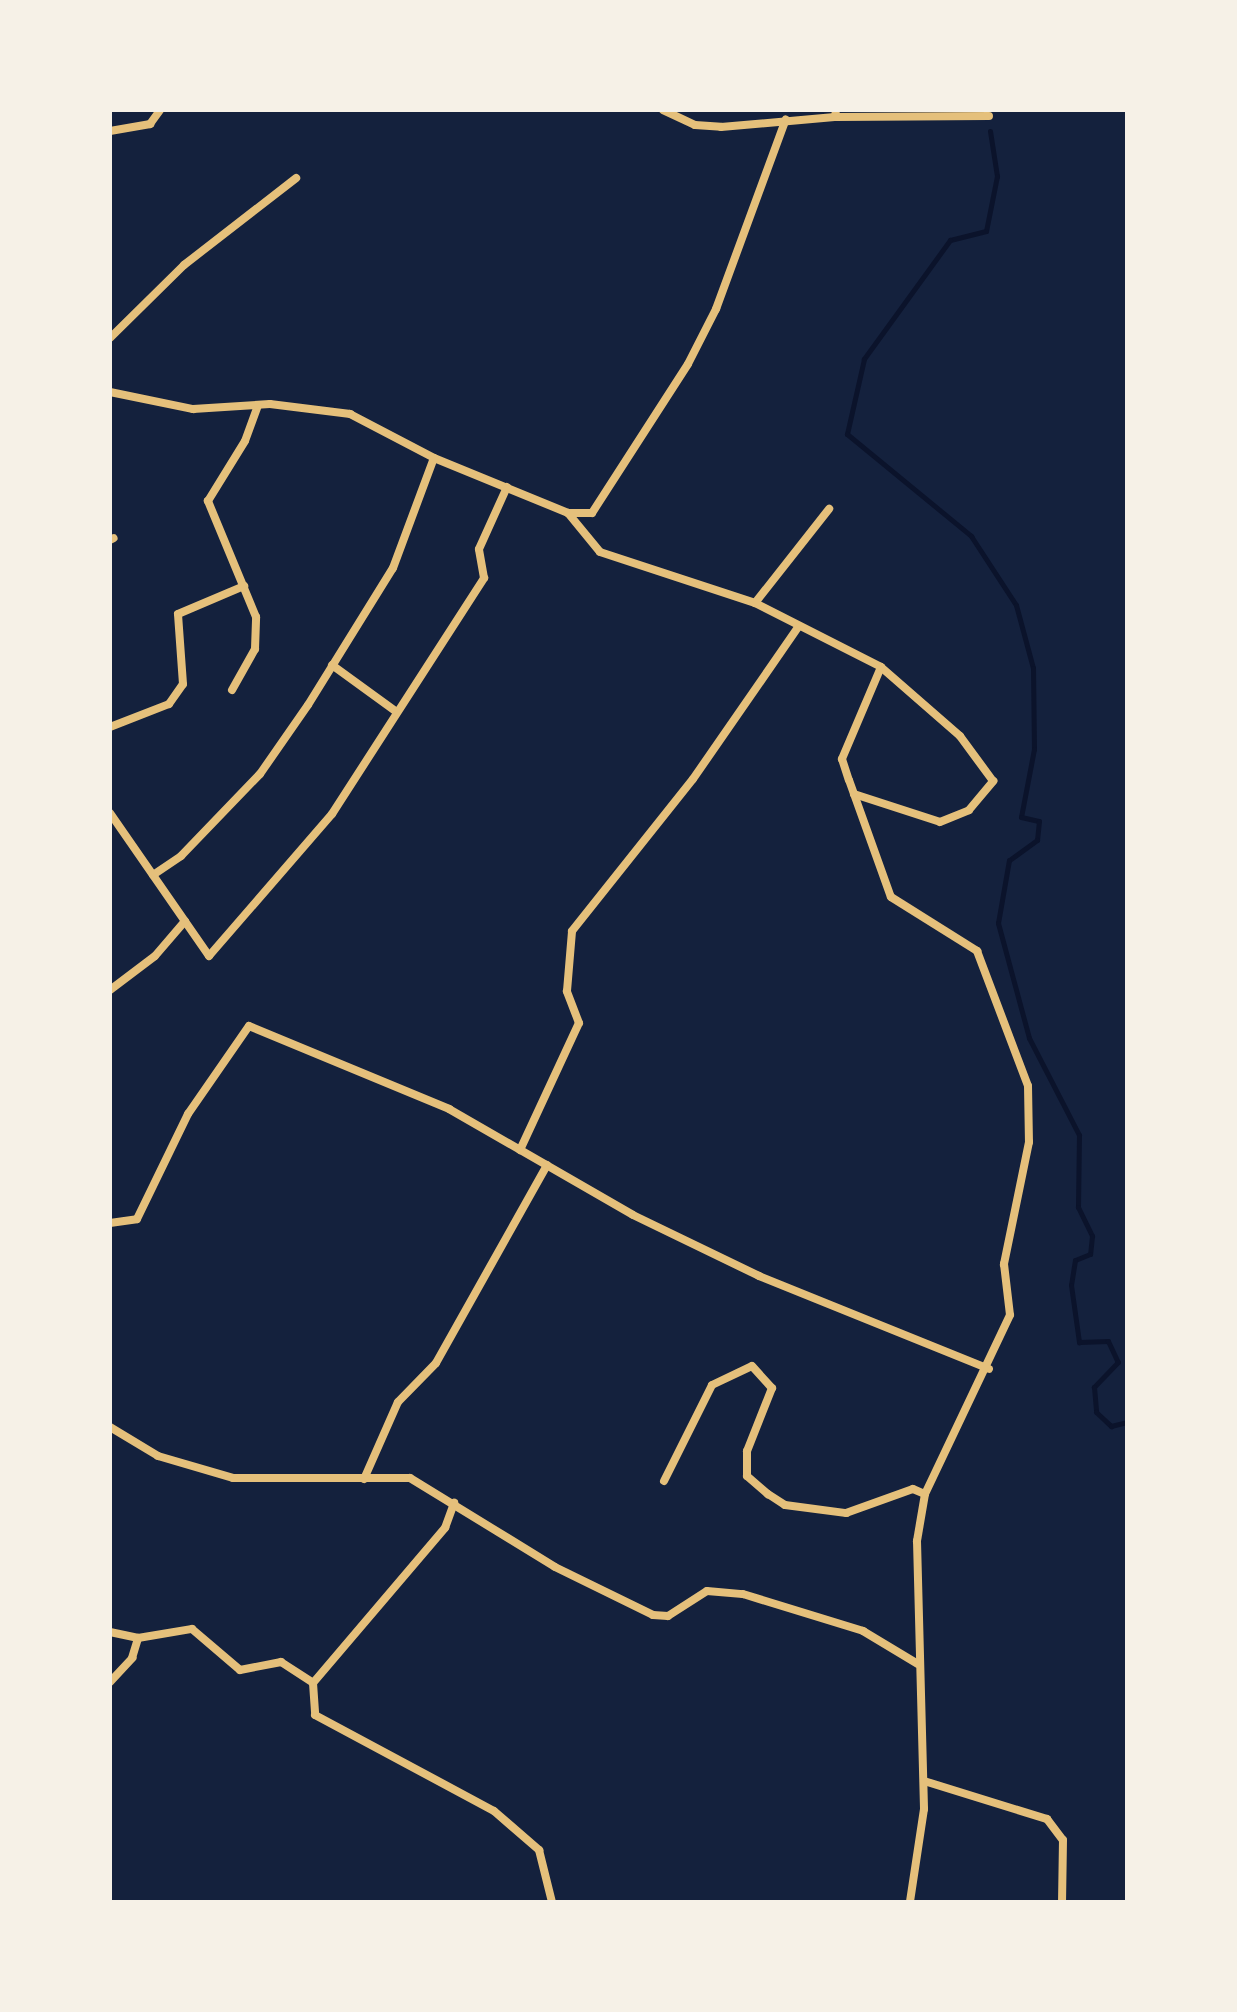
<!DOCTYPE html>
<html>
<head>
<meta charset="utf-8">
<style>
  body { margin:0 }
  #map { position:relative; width:1237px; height:2012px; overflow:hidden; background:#14213d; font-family:"Zilla Slab",serif }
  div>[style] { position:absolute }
  .stream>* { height:5px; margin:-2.5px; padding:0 2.5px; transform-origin:2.5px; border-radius:2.5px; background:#0b132b }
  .minor>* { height:8px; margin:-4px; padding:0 4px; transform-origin:4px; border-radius:4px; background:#e5c07b }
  span { translate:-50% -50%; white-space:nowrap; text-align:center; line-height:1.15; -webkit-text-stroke:8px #f6f1e7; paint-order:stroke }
  .frame { position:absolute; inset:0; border:112px solid #f6f1e7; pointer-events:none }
</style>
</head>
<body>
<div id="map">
  <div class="stream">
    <i style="left:990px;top:131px;width:46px;rotate:81.2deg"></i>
    <i style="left:997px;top:176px;width:56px;rotate:101.3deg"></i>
    <i style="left:986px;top:231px;width:37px;rotate:166deg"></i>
    <i style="left:950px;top:240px;width:147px;rotate:125.9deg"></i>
    <i style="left:864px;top:359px;width:77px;rotate:102.8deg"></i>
    <i style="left:847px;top:434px;width:161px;rotate:39.4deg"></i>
    <i style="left:971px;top:536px;width:82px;rotate:56.9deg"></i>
    <i style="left:1016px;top:605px;width:65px;rotate:74.9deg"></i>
    <i style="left:1033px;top:668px;width:81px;rotate:89.3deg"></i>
    <i style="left:1034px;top:749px;width:69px;rotate:100.8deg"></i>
    <i style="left:1021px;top:817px;width:18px;rotate:13deg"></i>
    <i style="left:1039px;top:821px;width:19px;rotate:96deg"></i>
    <i style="left:1037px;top:840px;width:34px;rotate:144deg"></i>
    <i style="left:1009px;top:860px;width:64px;rotate:99.9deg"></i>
    <i style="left:998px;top:923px;width:119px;rotate:74.9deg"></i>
    <i style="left:1029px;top:1038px;width:109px;rotate:62.7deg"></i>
    <i style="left:1079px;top:1135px;width:72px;rotate:90.8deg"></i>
    <i style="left:1078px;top:1207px;width:32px;rotate:64deg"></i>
    <i style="left:1092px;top:1236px;width:18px;rotate:96deg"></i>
    <i style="left:1090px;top:1254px;width:16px;rotate:158deg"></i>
    <i style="left:1075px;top:1260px;width:25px;rotate:99deg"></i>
    <i style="left:1071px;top:1285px;width:58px;rotate:82deg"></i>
    <i style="left:1079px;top:1342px;width:29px;rotate:-2deg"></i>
    <i style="left:1108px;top:1341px;width:23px;rotate:65deg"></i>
    <i style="left:1118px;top:1362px;width:35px;rotate:134deg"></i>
    <i style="left:1094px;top:1387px;width:25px;rotate:85deg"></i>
    <i style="left:1096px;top:1412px;width:21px;rotate:43deg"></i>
    <i style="left:1111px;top:1426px;width:16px;rotate:-14deg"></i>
  </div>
  <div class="minor">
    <i style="left:663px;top:110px;width:35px;rotate:25deg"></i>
    <i style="left:695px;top:125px;width:26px;rotate:4deg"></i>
    <i style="left:721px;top:127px;width:114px;rotate:-5deg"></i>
    <i style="left:835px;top:117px;width:7px;rotate:-82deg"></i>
    <i style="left:835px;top:117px;width:154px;rotate:-0.4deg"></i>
    <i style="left:110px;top:131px;width:41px;rotate:-9.9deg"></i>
    <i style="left:150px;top:124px;width:17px;rotate:-54deg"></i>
    <i style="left:110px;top:338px;width:104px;rotate:-44.6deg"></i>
    <i style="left:184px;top:265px;width:142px;rotate:-37.8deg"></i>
    <i style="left:110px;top:392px;width:85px;rotate:11.6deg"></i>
    <i style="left:193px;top:409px;width:77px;rotate:-3.7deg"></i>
    <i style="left:270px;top:404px;width:81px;rotate:7.1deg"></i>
    <i style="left:350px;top:414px;width:95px;rotate:27.6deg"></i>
    <i style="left:434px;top:458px;width:145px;rotate:22.3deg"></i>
    <i style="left:568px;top:513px;width:50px;rotate:50.6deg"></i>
    <i style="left:600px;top:552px;width:163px;rotate:18.2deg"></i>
    <i style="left:755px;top:603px;width:141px;rotate:26.9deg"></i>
    <i style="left:881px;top:667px;width:100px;rotate:113deg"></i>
    <i style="left:842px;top:759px;width:22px;rotate:72deg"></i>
    <i style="left:849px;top:780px;width:124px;rotate:70.3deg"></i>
    <i style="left:891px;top:897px;width:102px;rotate:32.1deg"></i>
    <i style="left:977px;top:951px;width:144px;rotate:69.3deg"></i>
    <i style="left:1028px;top:1086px;width:56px;rotate:89deg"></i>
    <i style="left:1029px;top:1142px;width:125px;rotate:101.6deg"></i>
    <i style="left:1004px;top:1264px;width:51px;rotate:83.3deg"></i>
    <i style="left:1010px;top:1315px;width:198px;rotate:115.4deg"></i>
    <i style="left:925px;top:1494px;width:48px;rotate:99.7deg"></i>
    <i style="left:917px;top:1541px;width:268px;rotate:88.5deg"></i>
    <i style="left:924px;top:1809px;width:94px;rotate:98.6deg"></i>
    <i style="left:568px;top:513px;width:24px"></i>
    <i style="left:592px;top:513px;width:177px;rotate:-57.2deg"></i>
    <i style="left:688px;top:364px;width:62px;rotate:-63deg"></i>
    <i style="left:716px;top:309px;width:202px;rotate:-69.8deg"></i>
    <i style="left:110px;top:540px;width:4px;rotate:-27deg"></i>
    <i style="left:755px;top:603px;width:120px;rotate:-51.8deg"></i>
    <i style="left:332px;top:665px;width:77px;rotate:36deg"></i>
    <i style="left:232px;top:690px;width:47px;rotate:-60.7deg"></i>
    <i style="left:255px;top:649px;width:32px;rotate:-88deg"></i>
    <i style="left:256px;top:617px;width:126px;rotate:-112.5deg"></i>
    <i style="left:208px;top:501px;width:70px;rotate:-58.3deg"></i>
    <i style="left:245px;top:441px;width:38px;rotate:-70deg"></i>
    <i style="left:110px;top:727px;width:63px;rotate:-21.3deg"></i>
    <i style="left:169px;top:704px;width:24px;rotate:-55deg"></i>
    <i style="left:183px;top:684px;width:70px;rotate:-94.1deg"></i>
    <i style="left:178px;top:614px;width:72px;rotate:-23deg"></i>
    <i style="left:854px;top:794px;width:90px;rotate:18deg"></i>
    <i style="left:940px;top:822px;width:31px;rotate:-22deg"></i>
    <i style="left:969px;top:810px;width:38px;rotate:-50deg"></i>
    <i style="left:993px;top:781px;width:56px;rotate:-126.3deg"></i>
    <i style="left:960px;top:736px;width:105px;rotate:-138.9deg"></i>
    <i style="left:110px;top:813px;width:174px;rotate:55.3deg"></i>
    <i style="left:209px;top:956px;width:188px;rotate:-49.1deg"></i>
    <i style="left:332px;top:814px;width:281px;rotate:-57.2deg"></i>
    <i style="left:484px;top:578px;width:29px;rotate:-100deg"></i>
    <i style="left:479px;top:549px;width:68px;rotate:-65.7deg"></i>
    <i style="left:153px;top:875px;width:34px;rotate:-34deg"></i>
    <i style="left:181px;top:856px;width:114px;rotate:-46.1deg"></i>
    <i style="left:260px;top:774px;width:84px;rotate:-55.2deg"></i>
    <i style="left:308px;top:705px;width:161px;rotate:-58.2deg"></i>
    <i style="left:393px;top:568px;width:117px;rotate:-69.6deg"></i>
    <i style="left:110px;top:990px;width:56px;rotate:-37.1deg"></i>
    <i style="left:155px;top:956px;width:46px;rotate:-49.4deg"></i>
    <i style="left:520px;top:1150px;width:140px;rotate:-65.1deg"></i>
    <i style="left:579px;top:1023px;width:34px;rotate:-111deg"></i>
    <i style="left:567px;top:991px;width:60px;rotate:-85.2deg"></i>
    <i style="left:572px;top:931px;width:194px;rotate:-51.5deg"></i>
    <i style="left:693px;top:779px;width:186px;rotate:-55.3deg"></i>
    <i style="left:110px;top:1223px;width:27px;rotate:-8deg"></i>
    <i style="left:137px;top:1219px;width:117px;rotate:-64.1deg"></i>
    <i style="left:188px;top:1114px;width:107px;rotate:-55.3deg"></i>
    <i style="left:249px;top:1026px;width:217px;rotate:22.5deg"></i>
    <i style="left:449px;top:1109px;width:212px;rotate:29.9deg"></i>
    <i style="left:633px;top:1215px;width:140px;rotate:25.8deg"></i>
    <i style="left:759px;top:1276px;width:248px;rotate:22deg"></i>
    <i style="left:110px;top:1427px;width:56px;rotate:31.1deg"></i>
    <i style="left:158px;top:1456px;width:78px;rotate:16.3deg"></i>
    <i style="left:233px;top:1478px;width:177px"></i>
    <i style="left:410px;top:1478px;width:170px;rotate:31.5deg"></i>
    <i style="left:555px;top:1567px;width:109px;rotate:26.1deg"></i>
    <i style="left:653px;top:1615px;width:15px;rotate:4deg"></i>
    <i style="left:668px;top:1616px;width:46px;rotate:-32.7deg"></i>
    <i style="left:707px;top:1591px;width:36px;rotate:5deg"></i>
    <i style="left:743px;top:1594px;width:126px;rotate:17.1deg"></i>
    <i style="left:863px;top:1631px;width:64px;rotate:31deg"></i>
    <i style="left:364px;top:1479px;width:84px;rotate:-66.2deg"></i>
    <i style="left:398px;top:1402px;width:54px;rotate:-45.7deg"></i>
    <i style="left:436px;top:1363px;width:227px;rotate:-60.7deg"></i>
    <i style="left:664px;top:1481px;width:107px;rotate:-63.4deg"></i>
    <i style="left:712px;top:1385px;width:44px;rotate:-25.4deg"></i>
    <i style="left:752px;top:1366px;width:30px;rotate:48deg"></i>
    <i style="left:772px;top:1388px;width:68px;rotate:111.6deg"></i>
    <i style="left:747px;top:1451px;width:25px;rotate:90deg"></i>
    <i style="left:747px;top:1476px;width:28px;rotate:41deg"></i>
    <i style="left:768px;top:1494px;width:20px;rotate:33deg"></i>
    <i style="left:785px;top:1505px;width:62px;rotate:7.5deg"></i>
    <i style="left:846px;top:1513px;width:71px;rotate:-19.7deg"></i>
    <i style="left:913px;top:1489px;width:13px;rotate:23deg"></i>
    <i style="left:110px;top:1632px;width:29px;rotate:12deg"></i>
    <i style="left:138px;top:1638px;width:55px;rotate:-9.5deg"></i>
    <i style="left:192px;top:1629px;width:63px;rotate:40.5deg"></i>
    <i style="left:240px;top:1670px;width:42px;rotate:-11deg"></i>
    <i style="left:281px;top:1662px;width:38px;rotate:33deg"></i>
    <i style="left:313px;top:1683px;width:204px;rotate:-49.6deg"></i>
    <i style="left:445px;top:1528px;width:27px;rotate:-70deg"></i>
    <i style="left:110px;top:1682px;width:33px;rotate:-47deg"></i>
    <i style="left:132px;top:1658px;width:21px;rotate:-73deg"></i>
    <i style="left:313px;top:1683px;width:32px;rotate:86deg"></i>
    <i style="left:315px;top:1715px;width:203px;rotate:28.2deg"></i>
    <i style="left:494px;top:1811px;width:60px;rotate:40.9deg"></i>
    <i style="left:539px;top:1850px;width:54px;rotate:76deg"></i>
    <i style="left:924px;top:1781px;width:129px;rotate:17.2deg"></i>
    <i style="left:1047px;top:1819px;width:26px;rotate:53deg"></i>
    <i style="left:1063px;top:1840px;width:62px;rotate:90.9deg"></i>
  </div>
  <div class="frame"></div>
</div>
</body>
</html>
